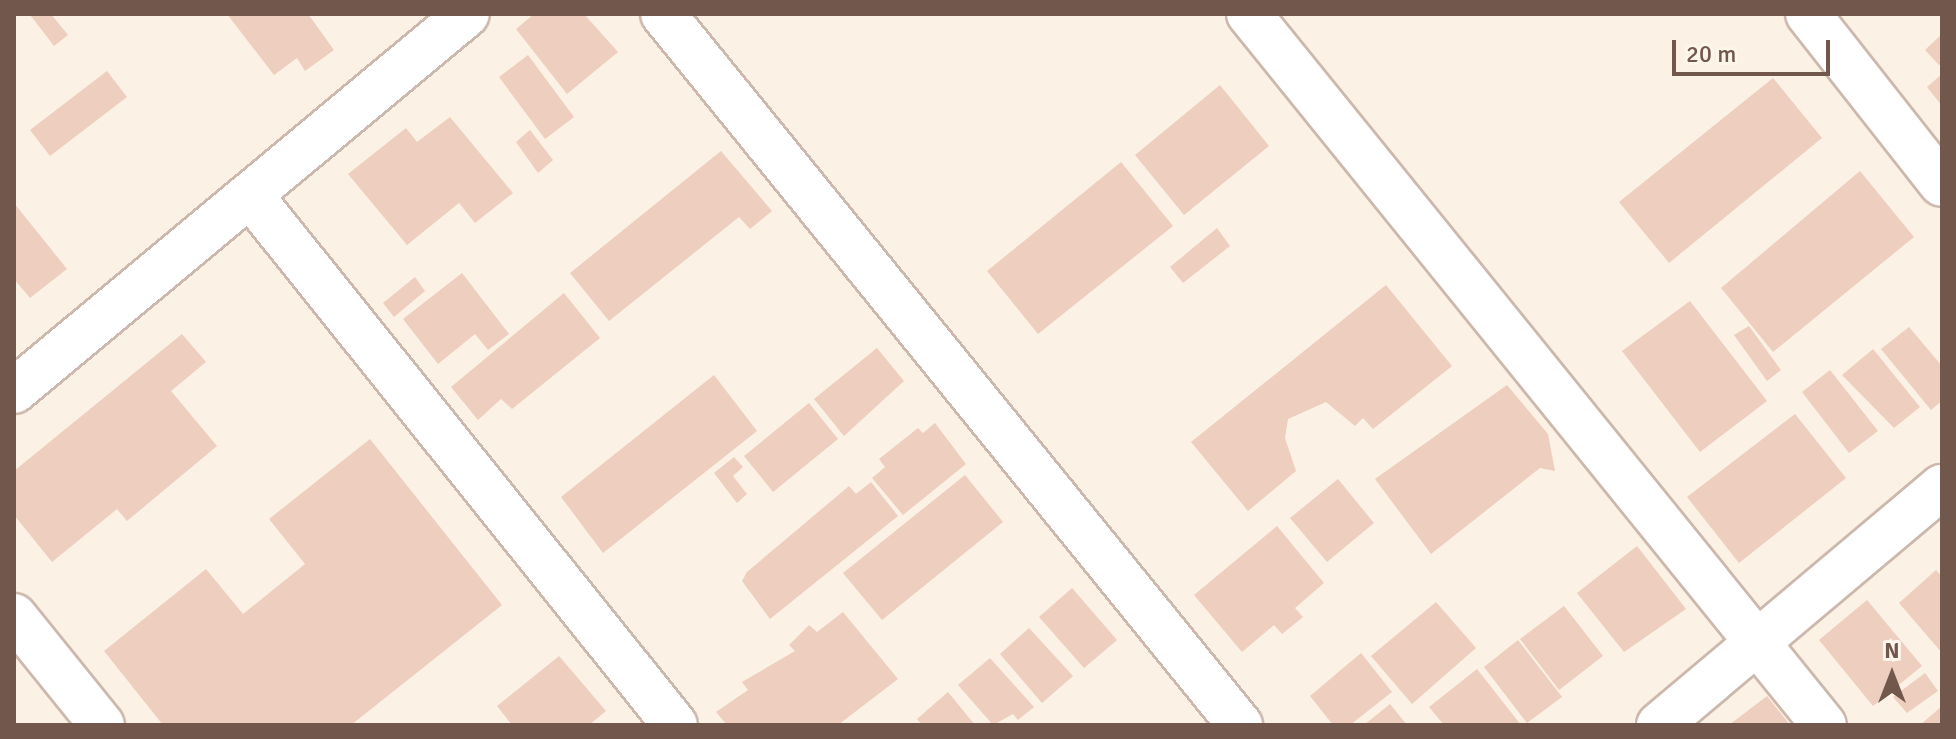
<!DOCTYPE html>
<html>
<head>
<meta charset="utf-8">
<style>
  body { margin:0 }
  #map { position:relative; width:1956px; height:739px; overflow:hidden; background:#fbf1e5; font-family:Signika,sans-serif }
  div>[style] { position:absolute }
  .building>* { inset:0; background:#eecebe }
  .roads { filter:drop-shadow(2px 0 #ccb8ac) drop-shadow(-2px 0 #ccb8ac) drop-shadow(0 2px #ccb8ac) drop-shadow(0 -2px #ccb8ac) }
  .minor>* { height:44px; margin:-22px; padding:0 22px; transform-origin:22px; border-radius:22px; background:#fff }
  .tertiary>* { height:44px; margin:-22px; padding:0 22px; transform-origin:22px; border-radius:22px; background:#fff }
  span { translate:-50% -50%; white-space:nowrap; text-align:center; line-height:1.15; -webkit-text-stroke:6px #fef5eb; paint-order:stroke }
  .frame { position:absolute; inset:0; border:16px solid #72574c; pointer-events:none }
  .north { position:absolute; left:1852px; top:635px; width:80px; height:80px; -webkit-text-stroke:6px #fef5eb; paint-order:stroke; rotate:0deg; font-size:22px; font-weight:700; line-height:32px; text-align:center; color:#72574c }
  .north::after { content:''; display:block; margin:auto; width:28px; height:36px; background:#72574c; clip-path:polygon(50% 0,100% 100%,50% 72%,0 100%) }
  .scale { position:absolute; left:1672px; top:40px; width:158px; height:36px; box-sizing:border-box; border:4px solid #72574c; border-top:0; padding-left:10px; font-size:24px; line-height:28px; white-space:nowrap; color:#72574c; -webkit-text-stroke:6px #fef5eb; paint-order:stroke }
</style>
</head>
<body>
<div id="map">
  <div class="building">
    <i style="clip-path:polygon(51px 14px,68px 35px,54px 46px,31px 16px)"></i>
    <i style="clip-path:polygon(227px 14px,308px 14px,334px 50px,305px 71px,297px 58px,274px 75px)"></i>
    <i style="clip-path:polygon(534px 14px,584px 14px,618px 52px,567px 94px,516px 29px)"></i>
    <i style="clip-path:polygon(1942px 34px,1942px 63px,1939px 65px,1925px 50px)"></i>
    <i style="clip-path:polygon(528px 55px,574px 117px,545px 139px,499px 77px)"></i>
    <i style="clip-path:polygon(107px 71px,127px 97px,50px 156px,30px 130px)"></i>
    <i style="clip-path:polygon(1942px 74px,1942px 106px,1927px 87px)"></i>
    <i style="clip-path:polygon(1773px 78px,1822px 138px,1669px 263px,1619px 202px)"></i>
    <i style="clip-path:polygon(1220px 85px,1269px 146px,1184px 215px,1135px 155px)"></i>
    <i style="clip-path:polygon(450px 117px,513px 193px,475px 223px,459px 203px,407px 245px,348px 174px,406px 128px,417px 142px)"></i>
    <i style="clip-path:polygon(530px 130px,553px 160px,538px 173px,516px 142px)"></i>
    <i style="clip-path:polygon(721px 151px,772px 211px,750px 229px,739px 217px,609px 321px,570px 273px)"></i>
    <i style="clip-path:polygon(1121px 162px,1173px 226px,1038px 334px,987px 271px)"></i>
    <i style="clip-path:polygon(1860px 171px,1914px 237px,1773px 352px,1721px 288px)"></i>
    <i style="clip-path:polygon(14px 203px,67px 269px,30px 298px,14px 279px)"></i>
    <i style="clip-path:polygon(1217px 228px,1230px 246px,1183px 283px,1170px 267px)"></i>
    <i style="clip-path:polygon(462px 273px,509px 334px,488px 350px,475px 334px,438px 364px,403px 319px)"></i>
    <i style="clip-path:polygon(415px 277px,425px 291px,394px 317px,383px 303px)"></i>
    <i style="clip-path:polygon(1386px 285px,1452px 366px,1373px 429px,1363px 418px,1355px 426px,1326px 402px,1288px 419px,1285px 438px,1296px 471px,1248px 511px,1191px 442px)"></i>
    <i style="clip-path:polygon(564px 293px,600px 338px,512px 409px,501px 399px,478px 420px,451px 387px)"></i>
    <i style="clip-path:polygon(1690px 301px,1767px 401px,1700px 452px,1622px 351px)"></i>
    <i style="clip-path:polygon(1749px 326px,1781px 370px,1767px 381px,1734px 335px)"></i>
    <i style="clip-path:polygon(1909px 327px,1942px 366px,1942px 401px,1931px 410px,1881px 349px)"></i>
    <i style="clip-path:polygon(182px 334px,206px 362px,171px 391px,217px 446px,127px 521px,117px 509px,52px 562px,14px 515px,14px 471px)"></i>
    <i style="clip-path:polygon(877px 348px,904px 381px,844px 436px,814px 399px)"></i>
    <i style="clip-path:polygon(1873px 349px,1920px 407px,1894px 428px,1842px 375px)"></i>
    <i style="clip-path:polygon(1830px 370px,1878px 431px,1849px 453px,1802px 392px)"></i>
    <i style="clip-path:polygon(714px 375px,757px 431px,603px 553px,561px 497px)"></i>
    <i style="clip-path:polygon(1507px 385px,1548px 434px,1555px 471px,1540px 468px,1431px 554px,1375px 479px)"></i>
    <i style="clip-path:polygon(809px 403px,838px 439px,773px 492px,744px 456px)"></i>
    <i style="clip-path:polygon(1795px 414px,1846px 478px,1739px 563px,1687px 497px)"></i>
    <i style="clip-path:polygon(935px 423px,966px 464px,903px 515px,872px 478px,885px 467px,879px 459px,918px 428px,923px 433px)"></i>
    <i style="clip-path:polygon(370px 439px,502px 605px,351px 725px,163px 725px,104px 651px,206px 569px,243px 614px,305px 564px,269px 519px)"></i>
    <i style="clip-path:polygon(734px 457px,743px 467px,733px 476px,747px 494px,737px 503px,714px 473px)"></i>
    <i style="clip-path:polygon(965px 475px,1003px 522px,882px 620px,843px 573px)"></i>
    <i style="clip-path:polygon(1338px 479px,1374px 523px,1327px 562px,1290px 518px)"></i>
    <i style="clip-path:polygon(871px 482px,898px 516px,770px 619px,742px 581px,747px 572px,849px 486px,856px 494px)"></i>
    <i style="clip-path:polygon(1277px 526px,1324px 583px,1295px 608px,1303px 617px,1282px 634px,1274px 625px,1242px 652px,1194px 595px)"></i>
    <i style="clip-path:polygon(1637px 546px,1686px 609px,1624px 652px,1577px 593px)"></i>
    <i style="clip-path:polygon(1936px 570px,1942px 577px,1942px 653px,1899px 603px)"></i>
    <i style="clip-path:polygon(1072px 588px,1117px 640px,1084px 668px,1039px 617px)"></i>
    <i style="clip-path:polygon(1867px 600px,1922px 666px,1873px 706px,1819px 640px)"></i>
    <i style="clip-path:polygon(1436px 602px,1476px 648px,1412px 704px,1371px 656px)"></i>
    <i style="clip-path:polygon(1564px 606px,1603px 656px,1559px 690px,1520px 639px)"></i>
    <i style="clip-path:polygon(843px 612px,898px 679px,838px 725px,727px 725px,716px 712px,748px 690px,742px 682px,795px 651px,789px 645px,809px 625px,817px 632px)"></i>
    <i style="clip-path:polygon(1029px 628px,1073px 676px,1042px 703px,1000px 654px)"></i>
    <i style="clip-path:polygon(1518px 640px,1562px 697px,1527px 723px,1484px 667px)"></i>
    <i style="clip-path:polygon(1361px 653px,1392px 692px,1350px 725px,1333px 725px,1310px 696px)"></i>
    <i style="clip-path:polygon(559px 656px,606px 711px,589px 725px,512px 725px,497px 706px)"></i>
    <i style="clip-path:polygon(990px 658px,1034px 707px,1018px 720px,1013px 714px,993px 725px,958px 685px)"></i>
    <i style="clip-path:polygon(1477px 669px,1521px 725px,1444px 725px,1429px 707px)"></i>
    <i style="clip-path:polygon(1925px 673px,1938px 691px,1907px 713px,1893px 697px)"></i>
    <i style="clip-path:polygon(948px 692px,975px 725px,922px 725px,917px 719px)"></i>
    <i style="clip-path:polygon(1767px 696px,1790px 725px,1729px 725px)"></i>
    <i style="clip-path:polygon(1390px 704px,1407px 725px,1364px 725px)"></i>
    <i style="clip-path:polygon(1942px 706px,1942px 725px,1920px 725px)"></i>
  </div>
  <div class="roads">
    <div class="minor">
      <i style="left:1249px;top:14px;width:914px;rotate:51.04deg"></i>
      <i style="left:1808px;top:14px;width:216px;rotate:51.8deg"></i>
      <i style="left:250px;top:195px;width:679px;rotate:51.27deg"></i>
      <i style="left:14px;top:391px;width:589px;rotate:-39.77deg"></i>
      <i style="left:14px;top:616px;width:140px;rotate:51.1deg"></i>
      <i style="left:1659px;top:725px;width:370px;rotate:-40.1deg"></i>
    </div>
    <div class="tertiary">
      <i style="left:663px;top:14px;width:916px;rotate:50.94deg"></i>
    </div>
  </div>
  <div class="frame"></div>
  <div class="north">N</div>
  <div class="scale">20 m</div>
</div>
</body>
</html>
